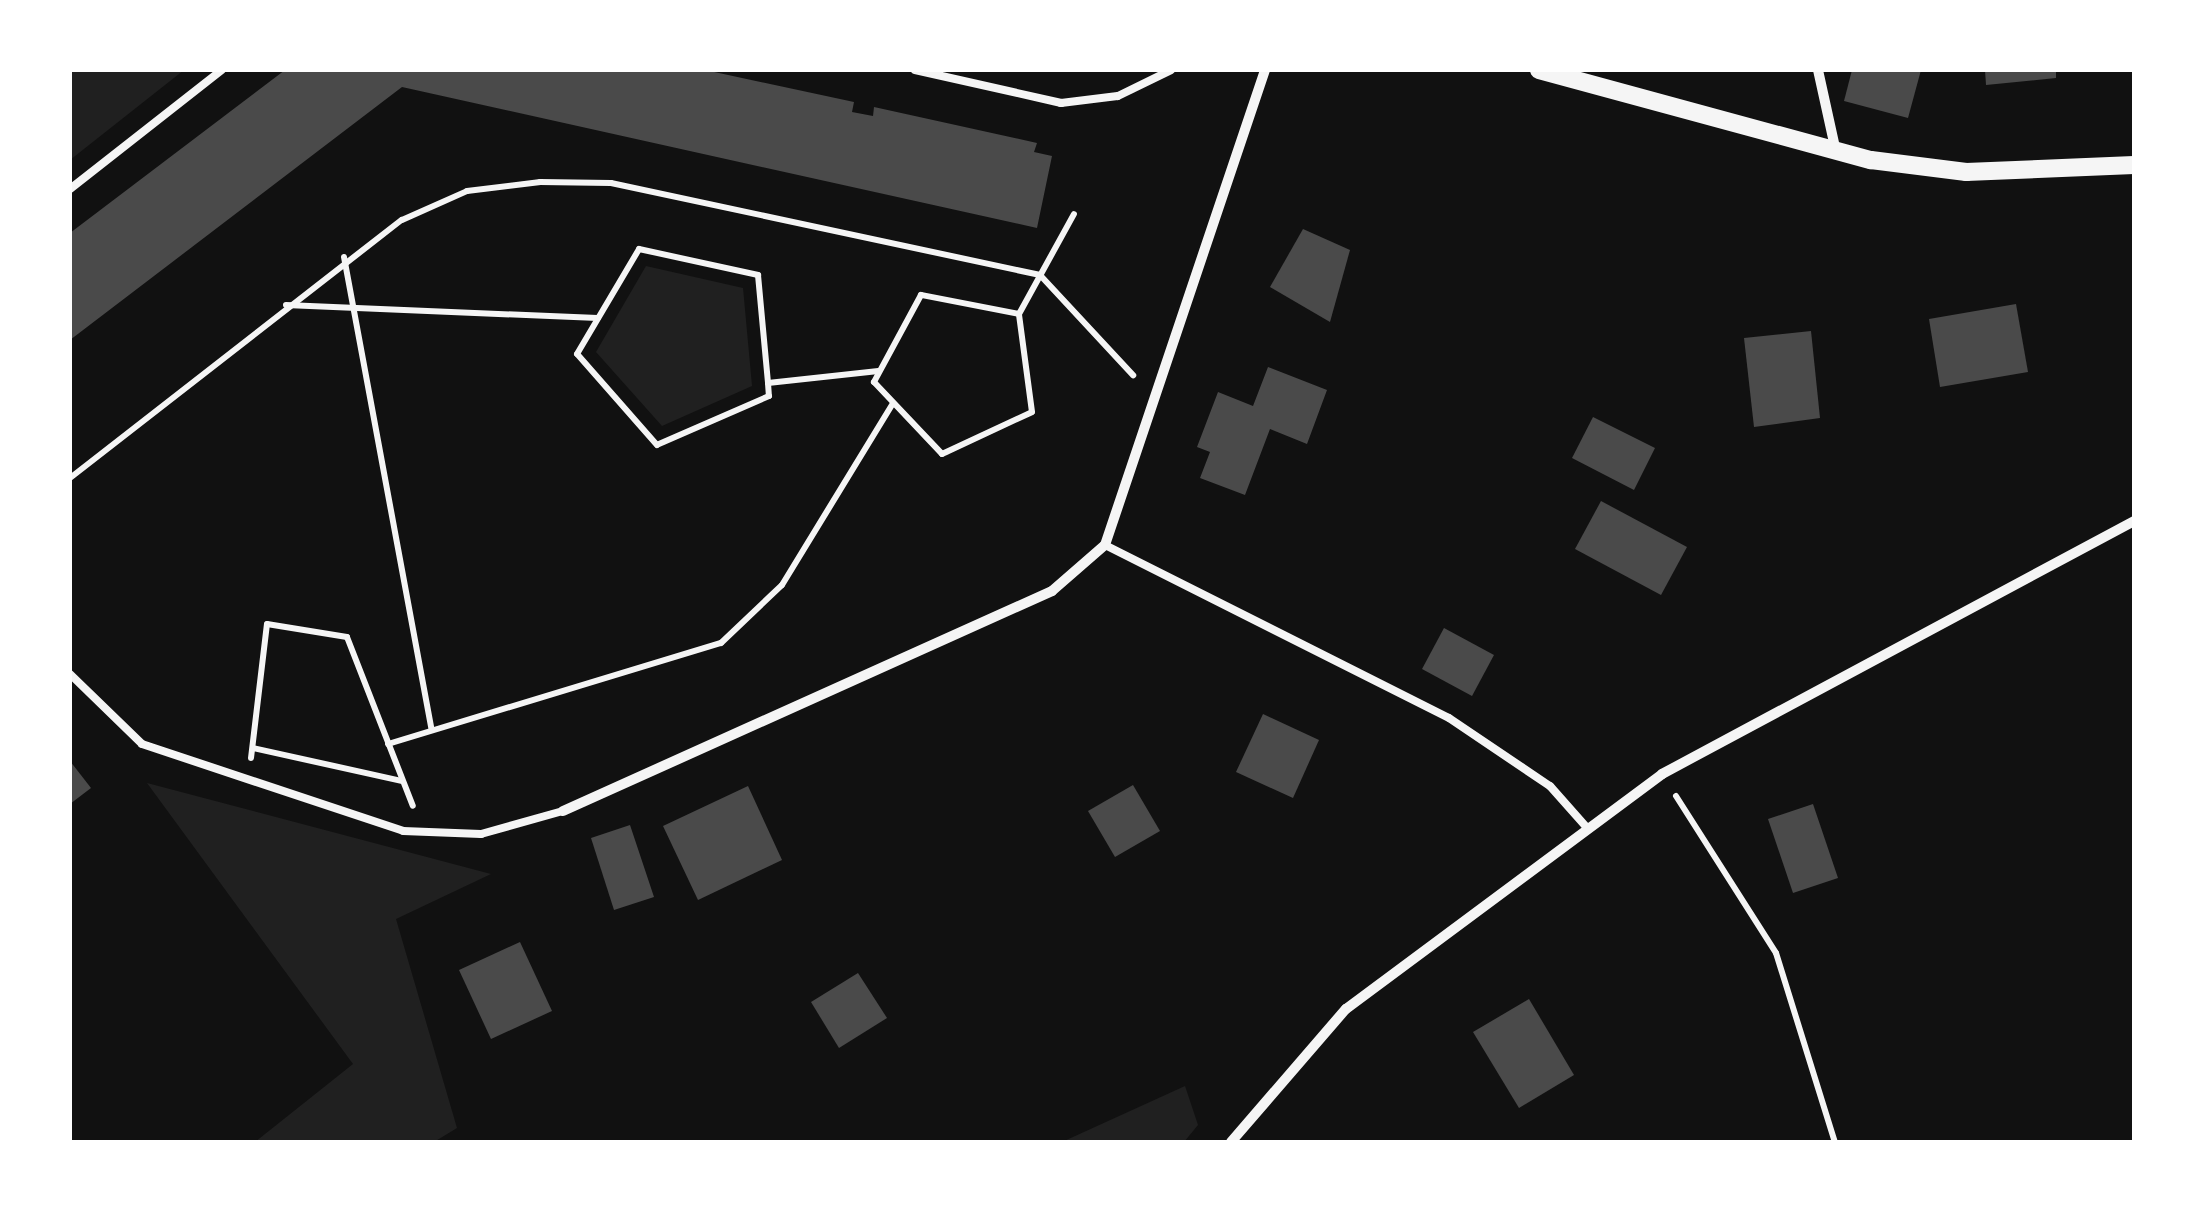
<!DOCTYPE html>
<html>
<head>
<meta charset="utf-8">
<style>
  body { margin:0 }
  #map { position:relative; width:2204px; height:1212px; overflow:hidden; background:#111; font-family:Spectral,serif }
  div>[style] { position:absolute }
  .green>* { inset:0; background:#202020 }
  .building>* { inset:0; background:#4a4a4a }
  .path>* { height:6px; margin:-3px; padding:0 3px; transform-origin:3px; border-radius:3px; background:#f5f5f5 }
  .service>* { height:8px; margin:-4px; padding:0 4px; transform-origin:4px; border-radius:4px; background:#f5f5f5 }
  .minor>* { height:10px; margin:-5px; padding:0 5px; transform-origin:5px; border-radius:5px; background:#f5f5f5 }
  .tertiary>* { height:18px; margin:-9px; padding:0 9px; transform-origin:9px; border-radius:9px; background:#f5f5f5 }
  span { translate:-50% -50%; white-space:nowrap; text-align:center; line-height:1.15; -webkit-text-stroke:9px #fff; paint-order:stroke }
  .frame { position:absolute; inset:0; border:72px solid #fff; pointer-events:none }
</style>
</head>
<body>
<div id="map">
  <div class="green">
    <i style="clip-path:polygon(70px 70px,184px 70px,70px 160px)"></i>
    <i style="clip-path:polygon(646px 266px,743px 288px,752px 386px,662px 426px,596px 352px)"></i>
    <i style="clip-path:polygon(147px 783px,491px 874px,396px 919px,457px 1128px,434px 1142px,255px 1142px,353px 1064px)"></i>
    <i style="clip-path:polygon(1185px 1086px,1198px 1125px,1184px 1142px,1062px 1142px)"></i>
  </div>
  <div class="building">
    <i style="clip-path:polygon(285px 70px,705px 70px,854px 102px,852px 112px,873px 116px,874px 107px,1037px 143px,1034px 152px,1052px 156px,1037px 228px,402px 87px,70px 340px,70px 233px)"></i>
    <i style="clip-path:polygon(1852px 70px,1921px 70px,1908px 118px,1844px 101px)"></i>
    <i style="clip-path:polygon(1985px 70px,2056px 70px,2056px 78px,1986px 85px)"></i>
    <i style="clip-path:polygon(1303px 229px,1350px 250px,1330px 322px,1270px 287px)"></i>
    <i style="clip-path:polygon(2016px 304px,2028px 372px,1940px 387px,1929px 319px)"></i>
    <i style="clip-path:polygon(1811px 331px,1820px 418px,1754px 427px,1744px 338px)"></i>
    <i style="clip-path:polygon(1268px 367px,1327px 390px,1307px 444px,1270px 429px,1245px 495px,1200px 478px,1210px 452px,1197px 447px,1218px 392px,1253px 406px)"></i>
    <i style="clip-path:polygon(1593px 417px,1655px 448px,1634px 490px,1572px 458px)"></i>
    <i style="clip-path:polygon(1601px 501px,1687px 547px,1661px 595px,1575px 549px)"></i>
    <i style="clip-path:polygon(1444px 628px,1494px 655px,1472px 696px,1422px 669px)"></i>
    <i style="clip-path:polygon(1263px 714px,1319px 740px,1293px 798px,1236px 772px)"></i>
    <i style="clip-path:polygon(70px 761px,91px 788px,70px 804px)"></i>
    <i style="clip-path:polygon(1133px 785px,1160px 831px,1115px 857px,1088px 811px)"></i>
    <i style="clip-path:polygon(748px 786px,782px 860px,698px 900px,663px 826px)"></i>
    <i style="clip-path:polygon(1813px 804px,1838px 878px,1793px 893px,1768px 819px)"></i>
    <i style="clip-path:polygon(630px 825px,654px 897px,614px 910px,591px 838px)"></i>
    <i style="clip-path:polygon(520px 942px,552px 1011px,491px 1039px,459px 970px)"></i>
    <i style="clip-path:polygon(858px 973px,887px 1018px,839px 1048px,811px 1002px)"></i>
    <i style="clip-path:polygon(1529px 999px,1574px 1075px,1519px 1108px,1473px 1032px)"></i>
  </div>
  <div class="path">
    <i style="left:639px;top:249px;width:122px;rotate:12.3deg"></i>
    <i style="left:758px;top:275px;width:108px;rotate:84.7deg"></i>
    <i style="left:768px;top:383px;width:13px;rotate:86deg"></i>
    <i style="left:769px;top:396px;width:122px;rotate:156.4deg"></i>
    <i style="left:657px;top:445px;width:121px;rotate:-131.3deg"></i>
    <i style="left:577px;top:354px;width:122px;rotate:-59.4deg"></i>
    <i style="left:344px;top:257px;width:481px;rotate:79.5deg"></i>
    <i style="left:286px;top:305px;width:312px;rotate:2.4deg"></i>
    <i style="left:1019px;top:314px;width:100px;rotate:-169deg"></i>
    <i style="left:921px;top:295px;width:99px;rotate:118.4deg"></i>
    <i style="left:874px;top:382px;width:99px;rotate:46.6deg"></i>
    <i style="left:942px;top:454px;width:99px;rotate:-25deg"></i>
    <i style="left:1032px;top:412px;width:99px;rotate:-97.6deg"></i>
    <i style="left:1019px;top:314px;width:114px;rotate:-61.2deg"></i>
    <i style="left:768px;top:383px;width:111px;rotate:-6.2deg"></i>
    <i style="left:70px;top:478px;width:420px;rotate:-37.9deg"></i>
    <i style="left:402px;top:220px;width:71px;rotate:-24deg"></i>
    <i style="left:467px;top:191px;width:74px;rotate:-7deg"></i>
    <i style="left:540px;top:182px;width:71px;rotate:0.8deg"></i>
    <i style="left:611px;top:183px;width:439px;rotate:12.1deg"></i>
    <i style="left:1040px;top:275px;width:137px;rotate:47.1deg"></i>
    <i style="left:388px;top:744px;width:348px;rotate:-16.9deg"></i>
    <i style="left:721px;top:643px;width:84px;rotate:-43.6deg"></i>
    <i style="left:782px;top:585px;width:213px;rotate:-58.6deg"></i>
    <i style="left:253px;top:748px;width:153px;rotate:12.5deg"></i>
    <i style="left:251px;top:758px;width:135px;rotate:-83.2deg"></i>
    <i style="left:267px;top:624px;width:81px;rotate:9.2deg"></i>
    <i style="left:347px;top:637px;width:181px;rotate:68.7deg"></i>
    <i style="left:1676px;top:796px;width:186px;rotate:57.5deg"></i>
    <i style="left:1776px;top:953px;width:198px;rotate:72.7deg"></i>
  </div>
  <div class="service">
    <i style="left:915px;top:70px;width:150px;rotate:12.7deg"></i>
    <i style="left:1061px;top:103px;width:57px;rotate:-7deg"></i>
    <i style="left:1118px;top:96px;width:59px;rotate:-26.1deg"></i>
    <i style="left:70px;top:189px;width:193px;rotate:-38.1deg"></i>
    <i style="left:1105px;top:545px;width:385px;rotate:26.7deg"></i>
    <i style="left:1449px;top:718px;width:122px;rotate:34deg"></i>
    <i style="left:1550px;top:786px;width:57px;rotate:48.5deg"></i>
    <i style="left:70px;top:674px;width:100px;rotate:44.2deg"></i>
    <i style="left:142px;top:744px;width:275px;rotate:18.4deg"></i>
    <i style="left:403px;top:831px;width:78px;rotate:2.2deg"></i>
    <i style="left:481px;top:834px;width:85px;rotate:-15.7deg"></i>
  </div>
  <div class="minor">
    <i style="left:1818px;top:70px;width:84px;rotate:77.6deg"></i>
    <i style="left:563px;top:811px;width:536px;rotate:-24.22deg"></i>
    <i style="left:1052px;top:591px;width:70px;rotate:-41deg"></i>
    <i style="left:1105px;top:545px;width:501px;rotate:-71.38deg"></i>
    <i style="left:1231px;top:1142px;width:176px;rotate:-49.2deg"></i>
    <i style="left:1346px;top:1009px;width:394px;rotate:-36.6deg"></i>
    <i style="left:1662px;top:774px;width:536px;rotate:-28.19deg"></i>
  </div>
  <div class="tertiary">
    <i style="left:1539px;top:70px;width:344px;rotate:15.2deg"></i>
    <i style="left:1871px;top:160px;width:96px;rotate:7.2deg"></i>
    <i style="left:1966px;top:172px;width:168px;rotate:-2.4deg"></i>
  </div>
  <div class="frame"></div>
</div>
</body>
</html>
